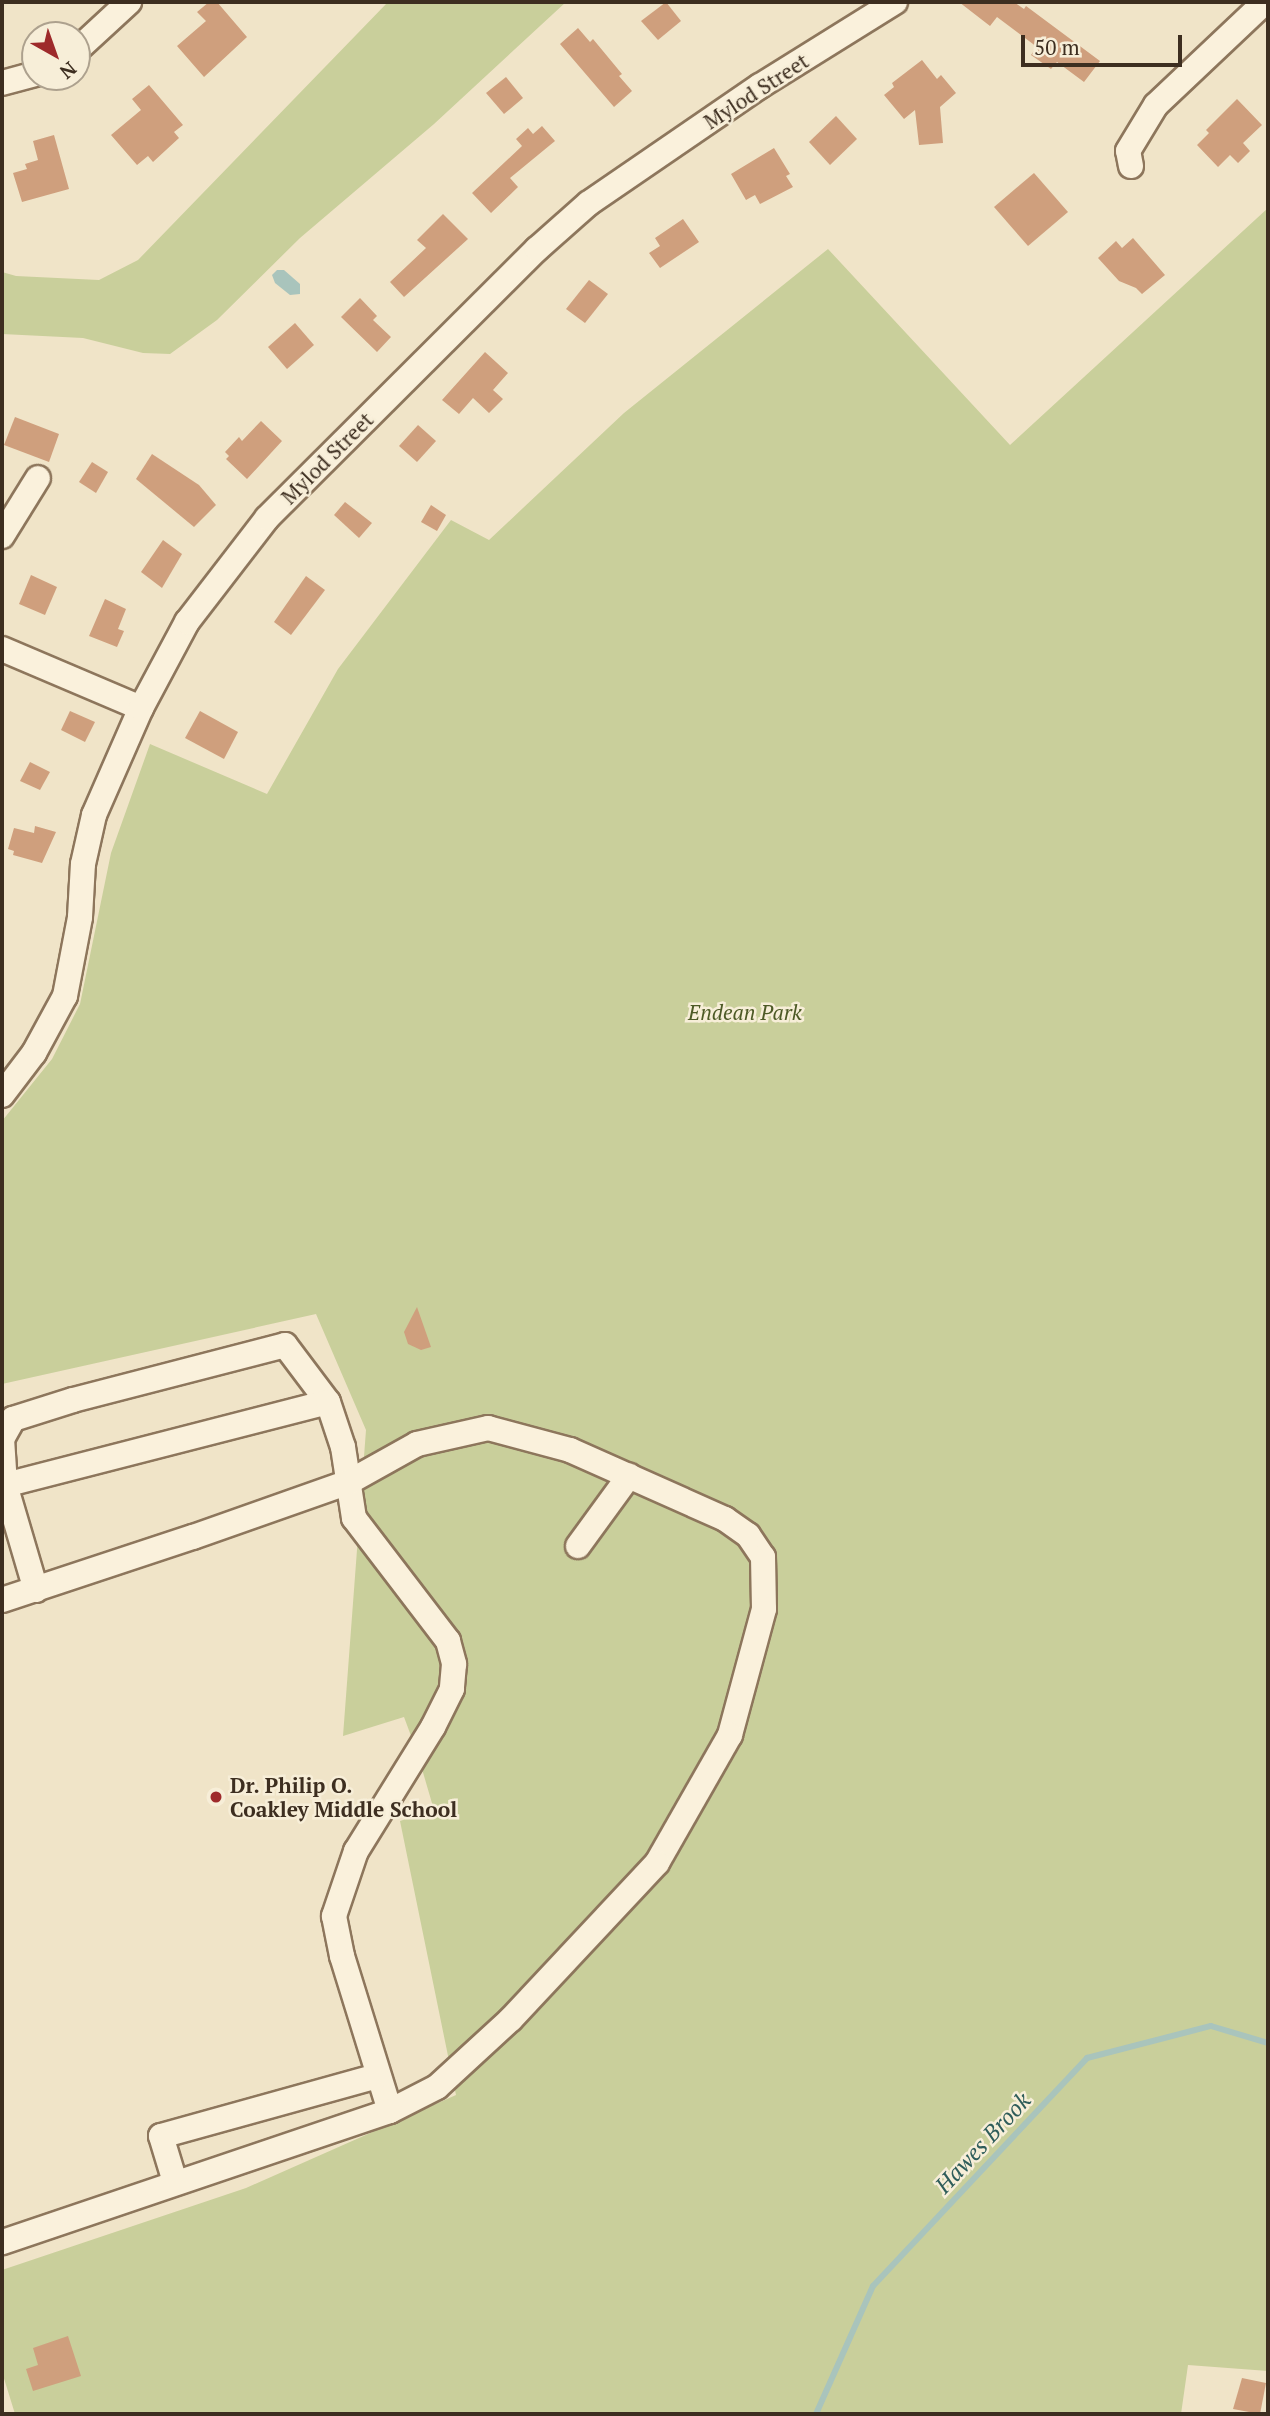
<!DOCTYPE html>
<html>
<head>
<meta charset="utf-8">
<style>
  body { margin:0 }
  #map { position:relative; width:1270px; height:2416px; overflow:hidden; background:#f0e4c8; font-family:"PT Serif",serif }
  div>[style] { position:absolute }
  .green>* { inset:0; background:#c9cf9b }
  .water>* { inset:0; background:#a9c4bc }
  .stream>* { height:6px; margin:-3px; padding:0 3px; transform-origin:3px; border-radius:3px; background:#a9c4bc }
  .building>* { inset:0; background:#cf9f7d }
  .roads { filter:drop-shadow(2px 0 #8d765c) drop-shadow(-2px 0 #8d765c) drop-shadow(0 2px #8d765c) drop-shadow(0 -2px #8d765c) }
  .minor>* { height:24px; margin:-12px; padding:0 12px; transform-origin:12px; border-radius:12px; background:#faf1dc }
  .dots>* { width:19px; height:19px; translate:-50% -50%; box-sizing:border-box; border:4px solid #f7eed8; border-radius:50% }
  span { translate:-50% -50%; white-space:nowrap; text-align:center; line-height:1.15; -webkit-text-stroke:5px #f7eed8; paint-order:stroke }
  .street-label { font-size:21px; color:#3d2e20 }
  .park-label { font-size:21px; color:#4d5a26; font-style:italic }
  .poi-label { font-size:21px; color:#3d2e20; font-weight:700 }
  .left { translate:0 -50%; text-align:left }
  .water-label { font-size:23px; color:#2f5d5a; font-style:italic }
  .frame { position:absolute; inset:0; border:4px solid #3d2e20; pointer-events:none }
  .north { position:absolute; left:21px; top:21px; width:70px; height:70px; box-sizing:border-box; background:#f7eed8; border:2px solid #ada18e; border-radius:50%; rotate:140deg; font-size:19px; font-weight:700; line-height:28px; text-align:center; color:#3d2e20 }
  .north::after { content:''; display:block; margin:auto; width:24px; height:32px; background:#9e2a2b; clip-path:polygon(50% 0,100% 100%,50% 72%,0 100%) }
  .scale { position:absolute; left:1021px; top:35px; width:161px; height:32px; box-sizing:border-box; border:4px solid #3d2e20; border-top:0; padding-left:9px; font-size:21px; line-height:24px; white-space:nowrap; color:#3d2e20; -webkit-text-stroke:5px #f7eed8; paint-order:stroke }
</style>
</head>
<body>
<div id="map">
  <div class="green">
    <i style="clip-path:polygon(388px 2px,566px 2px,434px 124px,300px 238px,217px 320px,170px 354px,143px 353px,83px 338px,2px 334px,2px 272px,16px 276px,99px 280px,138px 260px)"></i>
    <i style="clip-path:polygon(1268px 208px,1268px 2371px,1188px 2365px,1181px 2414px,15px 2414px,2px 2372px,2px 2270px,246px 2188px,456px 2095px,400px 1821px,434px 1810px,417px 1752px,404px 1717px,343px 1736px,366px 1430px,316px 1314px,2px 1384px,2px 1121px,52px 1059px,80px 1004px,111px 853px,150px 744px,267px 794px,338px 669px,451px 520px,489px 540px,624px 413px,828px 249px,1010px 445px)"></i>
  </div>
  <div class="water">
    <i style="clip-path:polygon(277px 270px,284px 270px,300px 284px,300px 294px,290px 295px,275px 283px,272px 275px)"></i>
  </div>
  <div class="stream">
    <i style="left:816px;top:2414px;width:140px;rotate:-66deg"></i>
    <i style="left:873px;top:2286px;width:313px;rotate:-46.8deg"></i>
    <i style="left:1087px;top:2058px;width:128px;rotate:-14.5deg"></i>
    <i style="left:1211px;top:2026px;width:59px;rotate:16.6deg"></i>
  </div>
  <div class="building">
    <i style="clip-path:polygon(209px 2px,217px 2px,247px 37px,204px 77px,177px 46px,206px 21px,197px 12px)"></i>
    <i style="clip-path:polygon(666px 2px,681px 21px,658px 40px,641px 21px)"></i>
    <i style="clip-path:polygon(959px 2px,1014px 2px,1024px 9px,1026px 6px,1100px 61px,1084px 82px,1057px 62px,1051px 69px,1031px 55px,1037px 47px,997px 17px,990px 26px)"></i>
    <i style="clip-path:polygon(578px 28px,590px 42px,593px 39px,622px 74px,619px 76px,632px 91px,614px 107px,560px 44px)"></i>
    <i style="clip-path:polygon(922px 60px,937px 79px,941px 75px,956px 93px,940px 107px,943px 143px,919px 145px,915px 110px,904px 119px,884px 95px,894px 87px,892px 83px)"></i>
    <i style="clip-path:polygon(506px 77px,523px 98px,504px 114px,486px 93px)"></i>
    <i style="clip-path:polygon(149px 85px,183px 125px,174px 132px,179px 138px,153px 162px,148px 156px,137px 165px,111px 135px,141px 110px,132px 99px)"></i>
    <i style="clip-path:polygon(1237px 99px,1262px 125px,1243px 143px,1250px 151px,1238px 163px,1230px 155px,1218px 167px,1197px 145px,1209px 133px,1206px 130px)"></i>
    <i style="clip-path:polygon(836px 116px,857px 139px,830px 165px,809px 142px)"></i>
    <i style="clip-path:polygon(542px 126px,555px 141px,510px 178px,518px 187px,491px 213px,472px 193px,522px 146px,516px 139px,528px 128px,533px 134px)"></i>
    <i style="clip-path:polygon(54px 135px,69px 189px,22px 202px,13px 173px,27px 169px,25px 164px,38px 160px,33px 141px)"></i>
    <i style="clip-path:polygon(774px 148px,790px 174px,786px 176px,793px 187px,760px 204px,755px 195px,746px 200px,731px 174px)"></i>
    <i style="clip-path:polygon(1034px 173px,1068px 212px,1028px 246px,994px 207px)"></i>
    <i style="clip-path:polygon(443px 214px,468px 239px,404px 297px,390px 282px,426px 248px,417px 240px)"></i>
    <i style="clip-path:polygon(683px 219px,699px 242px,660px 268px,649px 253px,660px 246px,655px 238px)"></i>
    <i style="clip-path:polygon(1133px 238px,1165px 275px,1142px 294px,1136px 288px,1119px 281px,1098px 258px,1116px 241px,1122px 248px)"></i>
    <i style="clip-path:polygon(589px 280px,608px 294px,585px 323px,566px 309px)"></i>
    <i style="clip-path:polygon(360px 298px,377px 316px,373px 320px,391px 337px,377px 352px,341px 317px)"></i>
    <i style="clip-path:polygon(295px 323px,314px 345px,287px 369px,268px 347px)"></i>
    <i style="clip-path:polygon(485px 352px,508px 373px,493px 390px,503px 399px,489px 413px,473px 398px,459px 414px,442px 400px)"></i>
    <i style="clip-path:polygon(15px 417px,59px 434px,49px 462px,4px 445px)"></i>
    <i style="clip-path:polygon(261px 421px,282px 441px,247px 479px,226px 459px,229px 456px,225px 452px,239px 437px,242px 441px)"></i>
    <i style="clip-path:polygon(418px 425px,436px 441px,417px 462px,399px 446px)"></i>
    <i style="clip-path:polygon(152px 454px,199px 485px,216px 505px,194px 527px,136px 479px)"></i>
    <i style="clip-path:polygon(92px 462px,108px 472px,96px 493px,79px 482px)"></i>
    <i style="clip-path:polygon(345px 502px,372px 523px,359px 538px,334px 515px)"></i>
    <i style="clip-path:polygon(431px 505px,446px 515px,437px 531px,421px 522px)"></i>
    <i style="clip-path:polygon(163px 540px,182px 554px,162px 588px,141px 572px)"></i>
    <i style="clip-path:polygon(31px 575px,57px 587px,45px 615px,19px 604px)"></i>
    <i style="clip-path:polygon(306px 576px,325px 590px,291px 635px,274px 622px)"></i>
    <i style="clip-path:polygon(105px 599px,126px 609px,118px 629px,124px 631px,117px 647px,89px 636px)"></i>
    <i style="clip-path:polygon(70px 711px,95px 722px,85px 742px,61px 730px)"></i>
    <i style="clip-path:polygon(200px 711px,238px 732px,224px 759px,185px 738px)"></i>
    <i style="clip-path:polygon(30px 762px,50px 772px,40px 790px,20px 781px)"></i>
    <i style="clip-path:polygon(35px 826px,56px 832px,42px 863px,13px 855px,14px 851px,8px 849px,14px 828px,34px 833px)"></i>
    <i style="clip-path:polygon(417px 1307px,431px 1347px,421px 1350px,408px 1344px,404px 1332px)"></i>
    <i style="clip-path:polygon(68px 2336px,81px 2376px,33px 2391px,26px 2369px,38px 2365px,33px 2348px)"></i>
    <i style="clip-path:polygon(1242px 2378px,1266px 2383px,1260px 2414px,1233px 2409px)"></i>
  </div>
  <div class="roads">
    <div class="minor">
      <i style="left:77px;top:50px;width:71px;rotate:-42.7deg"></i>
      <i style="left:2px;top:83px;width:34px;rotate:-15deg"></i>
      <i style="left:1131px;top:166px;width:15px;rotate:-101deg"></i>
      <i style="left:1128px;top:151px;width:54px;rotate:-58.7deg"></i>
      <i style="left:1156px;top:105px;width:150px;rotate:-43.4deg"></i>
      <i style="left:2px;top:536px;width:68px;rotate:-58.2deg"></i>
      <i style="left:2px;top:649px;width:151px;rotate:23deg"></i>
      <i style="left:2px;top:1095px;width:53px;rotate:-52.7deg"></i>
      <i style="left:34px;top:1053px;width:65px;rotate:-61.5deg"></i>
      <i style="left:65px;top:996px;width:80px;rotate:-79.2deg"></i>
      <i style="left:80px;top:917px;width:53px;rotate:-86.8deg"></i>
      <i style="left:83px;top:864px;width:50px;rotate:-77.3deg"></i>
      <i style="left:94px;top:815px;width:117px;rotate:-66.3deg"></i>
      <i style="left:141px;top:708px;width:98px;rotate:-61.9deg"></i>
      <i style="left:187px;top:622px;width:131px;rotate:-52.4deg"></i>
      <i style="left:267px;top:518px;width:381px;rotate:-44.9deg"></i>
      <i style="left:537px;top:249px;width:69px;rotate:-41.5deg"></i>
      <i style="left:589px;top:203px;width:207px;rotate:-34.4deg"></i>
      <i style="left:760px;top:86px;width:159px;rotate:-31.9deg"></i>
      <i style="left:5px;top:1485px;width:46px;rotate:-93.7deg"></i>
      <i style="left:2px;top:1439px;width:23px;rotate:-61deg"></i>
      <i style="left:13px;top:1419px;width:63px;rotate:-17.6deg"></i>
      <i style="left:73px;top:1400px;width:219px;rotate:-14.5deg"></i>
      <i style="left:285px;top:1345px;width:71px;rotate:53deg"></i>
      <i style="left:578px;top:1546px;width:87px;rotate:-53.9deg"></i>
      <i style="left:36px;top:1590px;width:109px;rotate:-106.4deg"></i>
      <i style="left:5px;top:1485px;width:333px;rotate:-14.4deg"></i>
      <i style="left:328px;top:1402px;width:47px;rotate:71.6deg"></i>
      <i style="left:343px;top:1447px;width:72px;rotate:81.2deg"></i>
      <i style="left:354px;top:1518px;width:155px;rotate:52.6deg"></i>
      <i style="left:448px;top:1641px;width:24px;rotate:75deg"></i>
      <i style="left:454px;top:1664px;width:25px;rotate:95deg"></i>
      <i style="left:452px;top:1689px;width:42px;rotate:116.6deg"></i>
      <i style="left:433px;top:1727px;width:146px;rotate:121.8deg"></i>
      <i style="left:356px;top:1851px;width:69px;rotate:108.7deg"></i>
      <i style="left:334px;top:1916px;width:41px;rotate:78.7deg"></i>
      <i style="left:342px;top:1956px;width:162px;rotate:72.8deg"></i>
      <i style="left:2px;top:1600px;width:201px;rotate:-18.3deg"></i>
      <i style="left:193px;top:1537px;width:165px;rotate:-19.4deg"></i>
      <i style="left:349px;top:1482px;width:78px;rotate:-29.2deg"></i>
      <i style="left:417px;top:1444px;width:73px;rotate:-12.7deg"></i>
      <i style="left:488px;top:1428px;width:85px;rotate:15deg"></i>
      <i style="left:570px;top:1450px;width:170px;rotate:24deg"></i>
      <i style="left:725px;top:1519px;width:28px;rotate:35deg"></i>
      <i style="left:748px;top:1535px;width:27px;rotate:56deg"></i>
      <i style="left:763px;top:1557px;width:52px;rotate:88.9deg"></i>
      <i style="left:764px;top:1609px;width:131px;rotate:105.1deg"></i>
      <i style="left:730px;top:1735px;width:147px;rotate:119.7deg"></i>
      <i style="left:657px;top:1863px;width:214px;rotate:133.1deg"></i>
      <i style="left:511px;top:2019px;width:100px;rotate:137.4deg"></i>
      <i style="left:437px;top:2087px;width:53px;rotate:152.9deg"></i>
      <i style="left:390px;top:2111px;width:410px;rotate:161.3deg"></i>
      <i style="left:175px;top:2182px;width:48px;rotate:-106.9deg"></i>
      <i style="left:161px;top:2136px;width:224px;rotate:-15.5deg"></i>
    </div>
  </div>
  <div class="dots">
    <i style="left:216px;top:1797px;background:#9e2a2b"></i>
  </div>
  <div class="street-label">
    <span style="left:756px;top:91px;rotate:-33deg">Mylod Street</span>
    <span style="left:327px;top:458px;rotate:-45deg">Mylod Street</span>
  </div>
  <div class="park-label">
    <span style="left:745px;top:1012px">Endean Park</span>
  </div>
  <div class="poi-label">
    <span class="left" style="left:230px;top:1797px">Dr. Philip O.<br>Coakley Middle School</span>
  </div>
  <div class="water-label">
    <span style="left:983px;top:2143px;rotate:-47deg">Hawes Brook</span>
  </div>
  <div class="frame"></div>
  <div class="north">N</div>
  <div class="scale">50 m</div>
</div>
</body>
</html>
